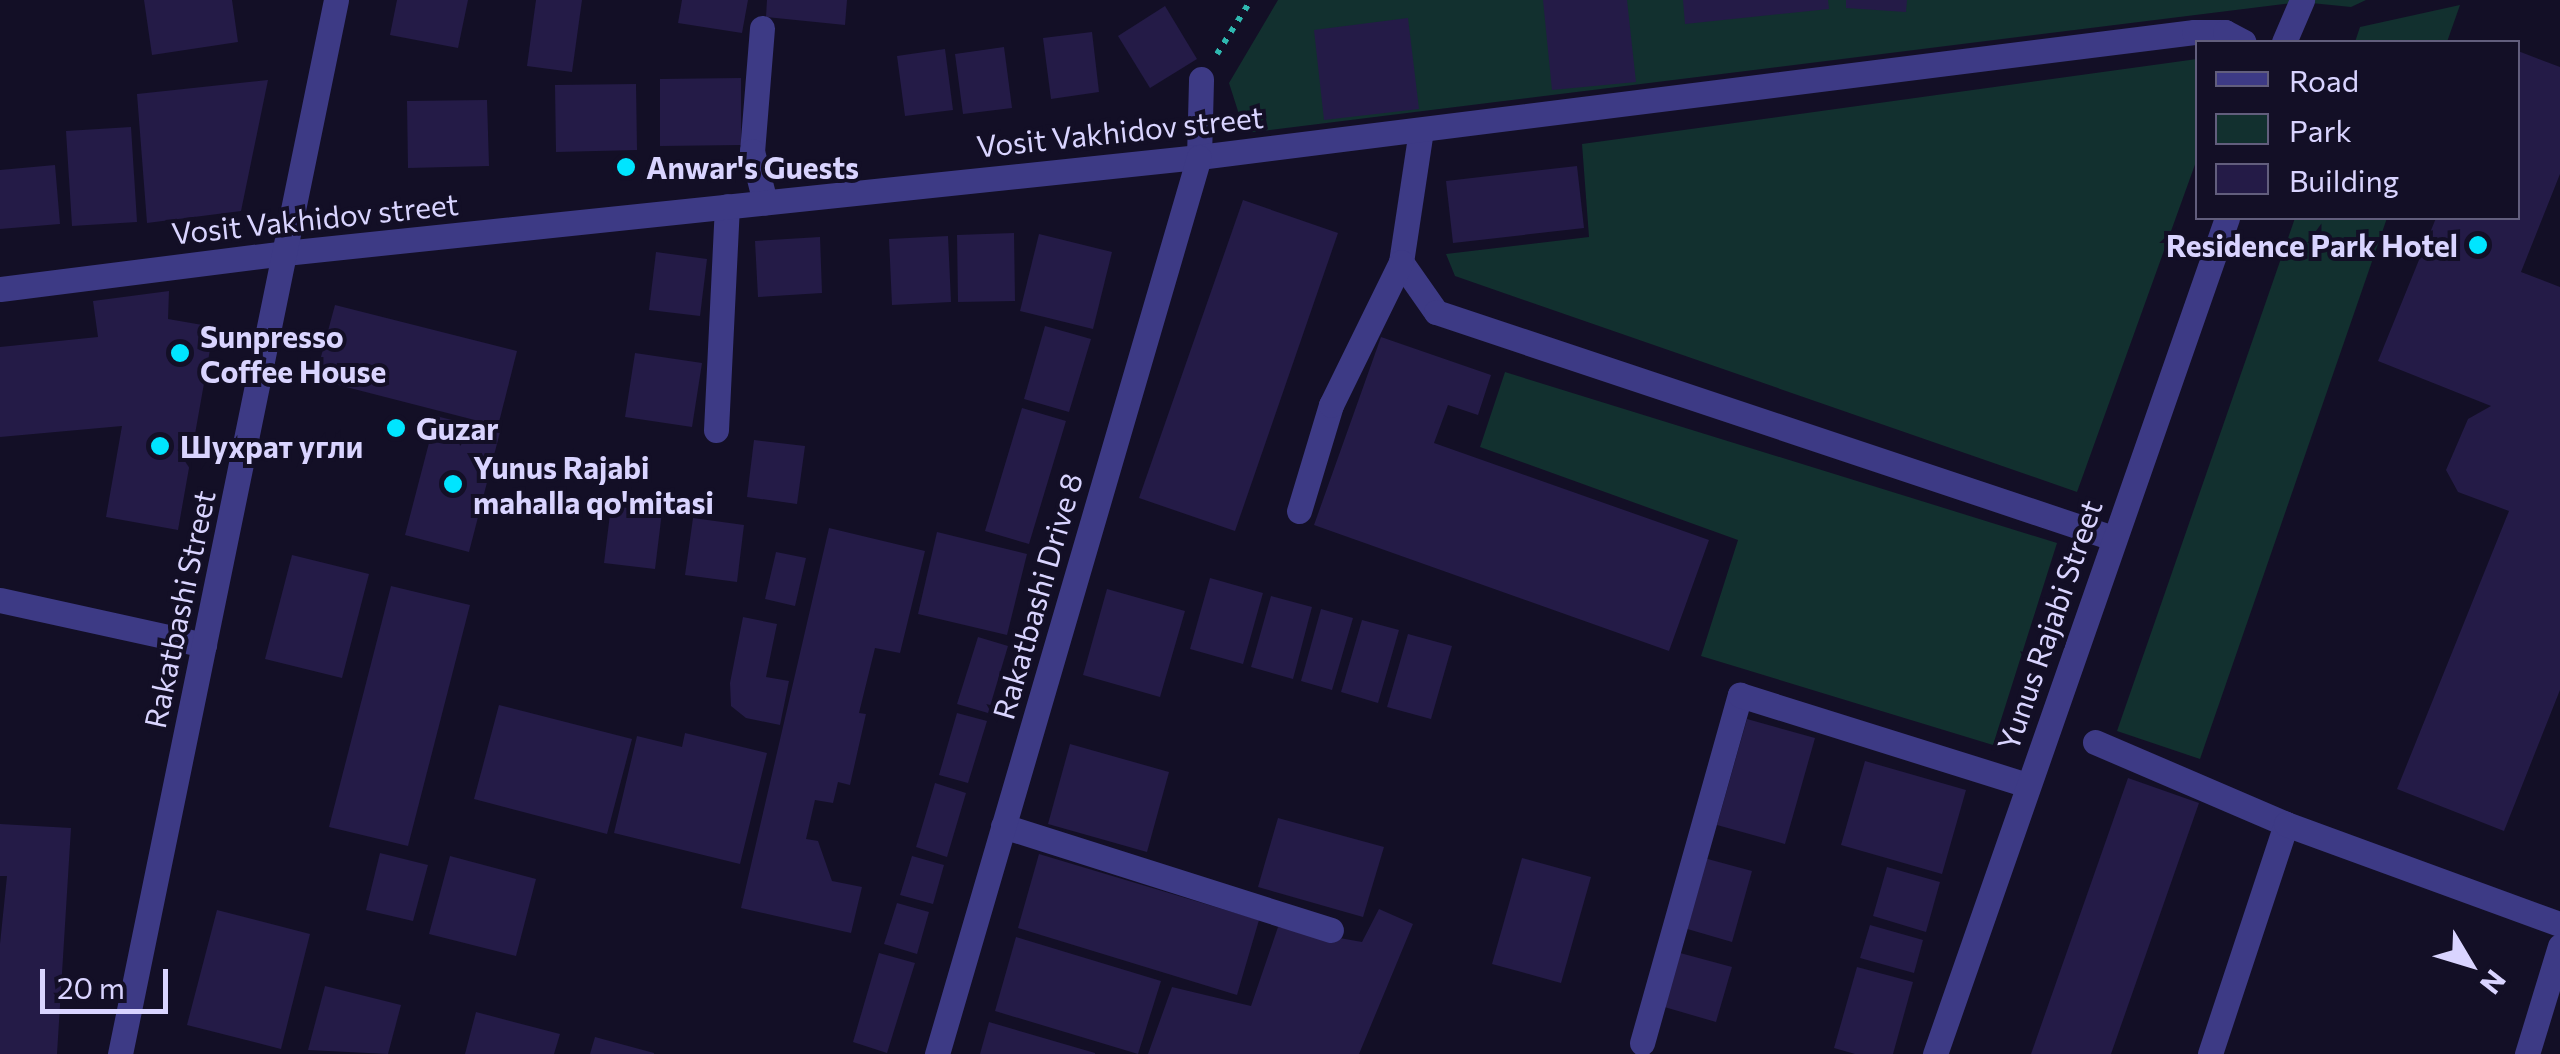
<!DOCTYPE html>
<html>
<head>
<meta charset="utf-8">
<style>
  body { margin:0 }
  #map { position:relative; width:2560px; height:1054px; overflow:hidden; background:#130f26; font-family:Commissioner,sans-serif }
  div>[style] { position:absolute }
  .green>* { inset:0; background:#12302f }
  .building>* { inset:0; background:#241b47 }
  .path>* { height:6px; margin-top:-3px; transform-origin:0; background:repeating-linear-gradient(90deg,#2fb8b0 0 5px,transparent 0 13px) }
  .service>* { height:25px; margin:-12.5px; padding:0 12.5px; transform-origin:12.5px; border-radius:12.5px; background:#3d3a85 }
  .minor>* { height:25px; margin:-12.5px; padding:0 12.5px; transform-origin:12.5px; border-radius:12.5px; background:#3d3a85 }
  .dots>* { width:28px; height:28px; translate:-50% -50%; box-sizing:border-box; border:5px solid #130f26; border-radius:50% }
  span { translate:-50% -50%; white-space:nowrap; text-align:center; line-height:1.15; -webkit-text-stroke:8px #130f26; paint-order:stroke }
  .street-label { font-size:30px; color:#d9d4ff }
  .poi-label { font-size:30px; color:#d9d4ff; font-weight:700 }
  .left { translate:0 -50%; text-align:left }
  .right { translate:-100% -50%; text-align:right }
  .legend { position:absolute; left:2195px; top:40px; width:325px; height:180px; box-sizing:border-box; background:#130f26; border:2px solid #625e7d; margin:0; padding:12px 18px; list-style:none; font-size:30px; color:#d9d4ff }
  .legend li { display:flex; align-items:center; gap:20px; height:50px }
  .legend b { width:50px; border:2px solid #625e7d }
  .north { position:absolute; left:2420px; top:914px; width:100px; height:100px; -webkit-text-stroke:8px #130f26; paint-order:stroke; rotate:128deg; font-size:28px; font-weight:700; line-height:40px; text-align:center; color:#d9d4ff }
  .north::after { content:''; display:block; margin:auto; width:35px; height:45px; background:#d9d4ff; clip-path:polygon(50% 0,100% 100%,50% 72%,0 100%) }
  .scale { position:absolute; left:40px; top:969px; width:128px; height:45px; box-sizing:border-box; border:5px solid #d9d4ff; border-top:0; padding-left:12px; font-size:30px; line-height:35px; white-space:nowrap; color:#d9d4ff; -webkit-text-stroke:8px #130f26; paint-order:stroke }
</style>
</head>
<body>
<div id="map">
  <div class="green">
    <i style="clip-path:polygon(1278px 0,2366px 0,2351px 7px,2301px 2px,1245px 133px,1229px 83px)"></i>
    <i style="clip-path:polygon(2460px 5px,2447px 42px,2355px 42px,2360px 27px)"></i>
    <i style="clip-path:polygon(2197px 59px,2197px 159px,2077px 492px,1455px 276px,1446px 254px,1589px 237px,1582px 144px)"></i>
    <i style="clip-path:polygon(2295px 218px,2387px 218px,2200px 759px,2117px 731px)"></i>
    <i style="clip-path:polygon(1505px 372px,2057px 543px,1993px 745px,1701px 656px,1738px 540px,1480px 447px)"></i>
  </div>
  <div class="building">
    <i style="clip-path:polygon(144px 0,232px 0,238px 42px,152px 55px)"></i>
    <i style="clip-path:polygon(397px 0,468px 0,458px 48px,390px 35px)"></i>
    <i style="clip-path:polygon(536px 0,582px 0,572px 72px,527px 66px)"></i>
    <i style="clip-path:polygon(682px 0,748px 0,742px 33px,678px 23px)"></i>
    <i style="clip-path:polygon(767px 0,847px 0,845px 25px,766px 17px)"></i>
    <i style="clip-path:polygon(1543px 0,1627px 0,1636px 82px,1552px 90px)"></i>
    <i style="clip-path:polygon(1683px 0,1828px 0,1829px 9px,1685px 24px)"></i>
    <i style="clip-path:polygon(1846px 0,1907px 0,1906px 12px,1846px 8px)"></i>
    <i style="clip-path:polygon(1165px 6px,1197px 59px,1150px 88px,1118px 36px)"></i>
    <i style="clip-path:polygon(1408px 18px,1419px 109px,1324px 120px,1314px 30px)"></i>
    <i style="clip-path:polygon(1092px 32px,1099px 92px,1051px 99px,1043px 38px)"></i>
    <i style="clip-path:polygon(1004px 47px,1012px 108px,963px 114px,955px 54px)"></i>
    <i style="clip-path:polygon(945px 49px,953px 110px,905px 116px,897px 56px)"></i>
    <i style="clip-path:polygon(2518px 51px,2560px 67px,2560px 174px,2521px 272px,2560px 287px,2560px 690px,2504px 831px,2397px 789px,2509px 511px,2458px 492px,2446px 470px,2468px 419px,2491px 406px,2378px 361px,2436px 218px,2518px 218px)"></i>
    <i style="clip-path:polygon(741px 78px,741px 145px,660px 146px,660px 79px)"></i>
    <i style="clip-path:polygon(268px 80px,241px 211px,147px 223px,137px 94px)"></i>
    <i style="clip-path:polygon(636px 84px,637px 150px,556px 152px,555px 85px)"></i>
    <i style="clip-path:polygon(487px 100px,489px 166px,408px 168px,407px 101px)"></i>
    <i style="clip-path:polygon(131px 127px,137px 222px,72px 226px,66px 131px)"></i>
    <i style="clip-path:polygon(55px 165px,60px 224px,0 229px,0 170px)"></i>
    <i style="clip-path:polygon(1577px 166px,1584px 228px,1453px 243px,1446px 181px)"></i>
    <i style="clip-path:polygon(1243px 200px,1338px 233px,1235px 531px,1139px 498px)"></i>
    <i style="clip-path:polygon(1014px 233px,1015px 301px,958px 302px,957px 235px)"></i>
    <i style="clip-path:polygon(1039px 234px,1112px 252px,1093px 329px,1020px 311px)"></i>
    <i style="clip-path:polygon(948px 236px,951px 302px,892px 305px,889px 239px)"></i>
    <i style="clip-path:polygon(820px 237px,822px 293px,758px 297px,755px 241px)"></i>
    <i style="clip-path:polygon(656px 252px,707px 259px,700px 316px,649px 310px)"></i>
    <i style="clip-path:polygon(169px 291px,168px 319px,214px 327px,178px 530px,106px 517px,122px 426px,0 437px,0 347px,98px 337px,93px 301px)"></i>
    <i style="clip-path:polygon(335px 305px,517px 351px,498px 426px,315px 379px)"></i>
    <i style="clip-path:polygon(1045px 326px,1091px 339px,1069px 412px,1024px 399px)"></i>
    <i style="clip-path:polygon(1381px 337px,1491px 375px,1478px 415px,1448px 405px,1434px 443px,1709px 540px,1669px 651px,1314px 525px)"></i>
    <i style="clip-path:polygon(635px 353px,702px 363px,692px 427px,625px 417px)"></i>
    <i style="clip-path:polygon(1022px 408px,1066px 421px,1029px 544px,985px 531px)"></i>
    <i style="clip-path:polygon(436px 416px,500px 432px,469px 552px,405px 535px)"></i>
    <i style="clip-path:polygon(754px 440px,805px 446px,797px 504px,747px 497px)"></i>
    <i style="clip-path:polygon(611px 506px,662px 512px,655px 569px,604px 563px)"></i>
    <i style="clip-path:polygon(693px 518px,744px 525px,737px 582px,685px 575px)"></i>
    <i style="clip-path:polygon(829px 528px,925px 551px,900px 653px,875px 648px,859px 713px,866px 714px,850px 785px,838px 782px,833px 803px,815px 800px,806px 839px,818px 841px,832px 881px,862px 887px,851px 933px,741px 908px)"></i>
    <i style="clip-path:polygon(937px 532px,1027px 554px,1007px 635px,918px 614px)"></i>
    <i style="clip-path:polygon(776px 552px,806px 558px,795px 606px,765px 599px)"></i>
    <i style="clip-path:polygon(292px 555px,369px 574px,342px 678px,265px 659px)"></i>
    <i style="clip-path:polygon(1210px 578px,1263px 593px,1243px 664px,1190px 649px)"></i>
    <i style="clip-path:polygon(391px 586px,470px 605px,408px 846px,329px 827px)"></i>
    <i style="clip-path:polygon(1107px 589px,1185px 611px,1160px 697px,1083px 675px)"></i>
    <i style="clip-path:polygon(1271px 596px,1312px 607px,1293px 679px,1251px 667px)"></i>
    <i style="clip-path:polygon(1321px 609px,1353px 618px,1332px 690px,1301px 681px)"></i>
    <i style="clip-path:polygon(743px 617px,777px 624px,766px 677px,789px 681px,780px 725px,746px 718px,731px 706px,730px 683px)"></i>
    <i style="clip-path:polygon(1362px 620px,1399px 630px,1378px 703px,1341px 692px)"></i>
    <i style="clip-path:polygon(1408px 634px,1452px 646px,1431px 719px,1387px 707px)"></i>
    <i style="clip-path:polygon(978px 637px,1008px 646px,988px 713px,957px 704px)"></i>
    <i style="clip-path:polygon(499px 705px,632px 739px,607px 834px,474px 799px)"></i>
    <i style="clip-path:polygon(957px 713px,987px 721px,968px 783px,939px 775px)"></i>
    <i style="clip-path:polygon(1747px 719px,1815px 738px,1785px 844px,1717px 825px)"></i>
    <i style="clip-path:polygon(685px 733px,767px 753px,740px 864px,614px 833px,637px 736px,682px 747px)"></i>
    <i style="clip-path:polygon(1070px 744px,1169px 772px,1147px 852px,1048px 824px)"></i>
    <i style="clip-path:polygon(1865px 761px,1966px 790px,1942px 874px,1841px 845px)"></i>
    <i style="clip-path:polygon(2128px 778px,2199px 803px,2111px 1054px,2031px 1054px)"></i>
    <i style="clip-path:polygon(935px 783px,966px 793px,947px 857px,916px 847px)"></i>
    <i style="clip-path:polygon(1278px 818px,1384px 847px,1363px 917px,1258px 887px)"></i>
    <i style="clip-path:polygon(0 824px,71px 828px,57px 1054px,0 1054px,0 944px,7px 876px,0 876px)"></i>
    <i style="clip-path:polygon(380px 853px,428px 865px,413px 921px,366px 910px)"></i>
    <i style="clip-path:polygon(1039px 854px,1259px 920px,1237px 995px,1018px 928px)"></i>
    <i style="clip-path:polygon(450px 856px,536px 879px,516px 956px,429px 934px)"></i>
    <i style="clip-path:polygon(912px 856px,944px 865px,933px 904px,900px 895px)"></i>
    <i style="clip-path:polygon(1522px 858px,1591px 877px,1561px 983px,1492px 964px)"></i>
    <i style="clip-path:polygon(1704px 858px,1752px 871px,1732px 942px,1684px 928px)"></i>
    <i style="clip-path:polygon(1887px 867px,1940px 882px,1926px 932px,1873px 916px)"></i>
    <i style="clip-path:polygon(897px 903px,929px 912px,917px 954px,884px 944px)"></i>
    <i style="clip-path:polygon(1379px 909px,1413px 924px,1359px 1054px,1148px 1054px,1172px 987px,1251px 1006px,1278px 927px,1362px 942px)"></i>
    <i style="clip-path:polygon(217px 910px,310px 934px,281px 1049px,187px 1025px)"></i>
    <i style="clip-path:polygon(1870px 925px,1923px 940px,1914px 973px,1860px 958px)"></i>
    <i style="clip-path:polygon(1016px 937px,1161px 981px,1138px 1054px,995px 1011px)"></i>
    <i style="clip-path:polygon(1669px 950px,1732px 967px,1716px 1022px,1654px 1004px)"></i>
    <i style="clip-path:polygon(879px 953px,915px 963px,887px 1053px,853px 1042px)"></i>
    <i style="clip-path:polygon(1857px 967px,1913px 982px,1893px 1054px,1855px 1054px,1834px 1048px)"></i>
    <i style="clip-path:polygon(325px 986px,401px 1005px,388px 1054px,308px 1050px)"></i>
    <i style="clip-path:polygon(476px 1012px,560px 1034px,554px 1054px,465px 1054px)"></i>
    <i style="clip-path:polygon(989px 1022px,1095px 1053px,1095px 1054px,980px 1054px)"></i>
    <i style="clip-path:polygon(595px 1037px,654px 1053px,654px 1054px,590px 1054px)"></i>
  </div>
  <div class="path">
    <i style="left:1217px;top:54px;width:64px;rotate:-57.8deg"></i>
  </div>
  <div class="service">
    <i style="left:762px;top:28px;width:123px;rotate:94.6deg"></i>
    <i style="left:752px;top:151px;width:53px;rotate:75.7deg"></i>
    <i style="left:2284px;top:42px;width:46px;rotate:-66.8deg"></i>
    <i style="left:1421px;top:130px;width:134px;rotate:98.6deg"></i>
    <i style="left:1401px;top:262px;width:61px;rotate:55deg"></i>
    <i style="left:1436px;top:312px;width:714px;rotate:18.46deg"></i>
    <i style="left:1199px;top:157px;width:78px;rotate:-88.5deg"></i>
    <i style="left:716px;top:430px;width:224px;rotate:-87.2deg"></i>
    <i style="left:1299px;top:511px;width:111px;rotate:-73.2deg"></i>
    <i style="left:1331px;top:405px;width:159px;rotate:-63.9deg"></i>
    <i style="left:0;top:600px;width:209px;rotate:12.4deg"></i>
    <i style="left:2095px;top:742px;width:208px;rotate:23.2deg"></i>
    <i style="left:2286px;top:824px;width:242px;rotate:108.3deg"></i>
    <i style="left:2286px;top:824px;width:292px;rotate:20.1deg"></i>
    <i style="left:1003px;top:826px;width:344px;rotate:17.6deg"></i>
    <i style="left:1642px;top:1043px;width:362px;rotate:-74.3deg"></i>
    <i style="left:1740px;top:695px;width:302px;rotate:17.4deg"></i>
    <i style="left:2527px;top:1054px;width:113px;rotate:-73deg"></i>
  </div>
  <div class="minor">
    <i style="left:0;top:289px;width:287px;rotate:-7.2deg"></i>
    <i style="left:285px;top:253px;width:919px;rotate:-6deg"></i>
    <i style="left:1199px;top:157px;width:1003px;rotate:-7.16deg"></i>
    <i style="left:2194px;top:32px;width:31px"></i>
    <i style="left:2225px;top:32px;width:21px;rotate:28deg"></i>
    <i style="left:120px;top:1054px;width:1076px;rotate:-78.42deg"></i>
    <i style="left:937px;top:1054px;width:934px;rotate:-73.72deg"></i>
    <i style="left:1935px;top:1054px;width:886px;rotate:-70.75deg"></i>
  </div>
  <div class="dots">
    <i style="left:626px;top:167px;background:#00e5ff"></i>
    <i style="left:2478px;top:245px;background:#00e5ff"></i>
    <i style="left:180px;top:353px;background:#00e5ff"></i>
    <i style="left:396px;top:428px;background:#00e5ff"></i>
    <i style="left:160px;top:446px;background:#00e5ff"></i>
    <i style="left:453px;top:484px;background:#00e5ff"></i>
  </div>
  <div class="street-label">
    <span style="left:1120px;top:131px;rotate:-6deg">Vosit Vakhidov street</span>
    <span style="left:315px;top:218px;rotate:-6deg">Vosit Vakhidov street</span>
    <span style="left:1037px;top:596px;rotate:-74deg">Rakatbashi Drive 8</span>
    <span style="left:179px;top:609px;rotate:-78deg">Rakatbashi Street</span>
    <span style="left:2049px;top:625px;rotate:-71deg">Yunus Rajabi Street</span>
  </div>
  <div class="poi-label">
    <span class="left" style="left:646px;top:167px">Anwar's Guests</span>
    <span class="right" style="left:2458px;top:245px">Residence Park Hotel</span>
    <span class="left" style="left:200px;top:353px">Sunpresso<br>Coffee House</span>
    <span class="left" style="left:416px;top:428px">Guzar</span>
    <span class="left" style="left:180px;top:446px">Шухрат угли</span>
    <span class="left" style="left:473px;top:484px">Yunus Rajabi<br>mahalla qo'mitasi</span>
  </div>
  <ul class="legend">
  <li><b style="height:12px;background:#3d3a85"></b>Road</li>
  <li><b style="height:28px;background:#12302f"></b>Park</li>
  <li><b style="height:28px;background:#241b47"></b>Building</li>
  </ul>
  <div class="north">N</div>
  <div class="scale">20 m</div>
</div>
</body>
</html>
